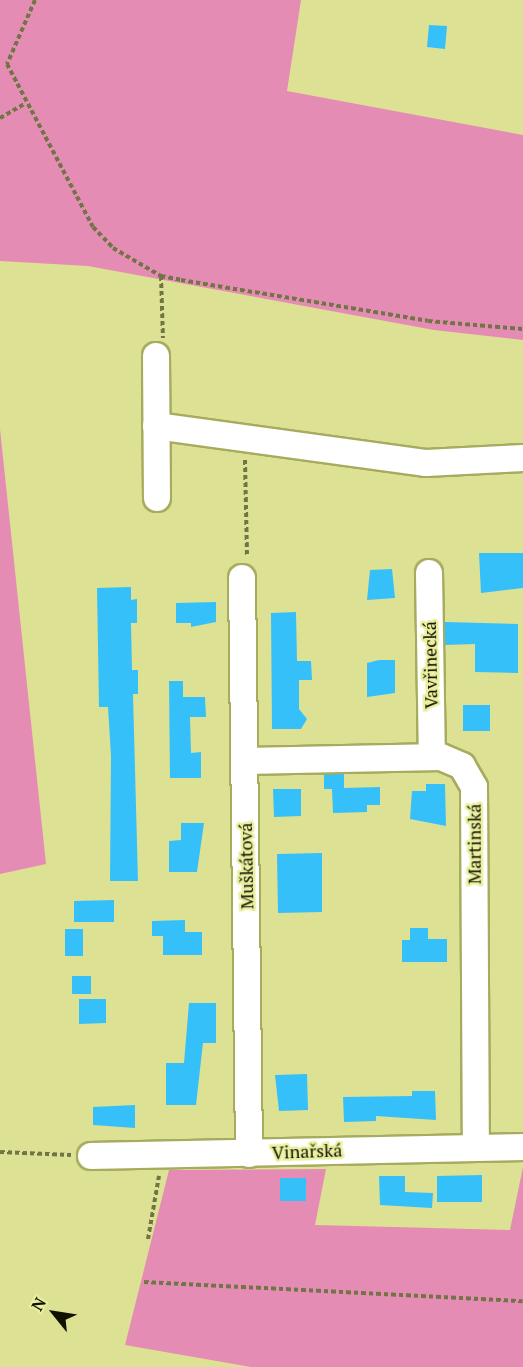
<!DOCTYPE html>
<html>
<head>
<meta charset="utf-8">
<style>
  body { margin:0 }
  #map { position:relative; width:523px; height:1367px; overflow:hidden; background:#dde193; font-family:"PT Serif",serif }
  div>[style] { position:absolute }
  .green>* { inset:0; background:#e58cb5 }
  .building>* { inset:0; background:#36c0f9 }
  .path>* { height:4px; margin-top:-2px; transform-origin:0; background:repeating-linear-gradient(90deg,#727446 0 4.5px,transparent 0 7.5px) }
  .roads { filter:drop-shadow(2px 0 #a7ab5e) drop-shadow(-2px 0 #a7ab5e) drop-shadow(0 2px #a7ab5e) drop-shadow(0 -2px #a7ab5e) }
  .minor>* { height:26px; margin:-13px; padding:0 13px; transform-origin:13px; border-radius:13px; background:#fff }
  span { translate:-50% -50%; white-space:nowrap; text-align:center; line-height:1.15; -webkit-text-stroke:5px #eaef9f; paint-order:stroke }
  .street-label { font-size:18px; color:#110 }
  .north { position:absolute; left:24px; top:1283px; width:60px; height:60px; -webkit-text-stroke:4px #eaef9f; paint-order:stroke; rotate:300deg; font-size:16px; font-weight:700; line-height:24px; text-align:center; color:#110 }
  .north::after { content:''; display:block; margin:auto; width:21px; height:27px; background:#110; clip-path:polygon(50% 0,100% 100%,50% 72%,0 100%) }
</style>
</head>
<body>
<div id="map">
  <div class="green">
    <i style="clip-path:polygon(0 0,301px 0,287px 91px,523px 135px,523px 340px,434px 330px,88px 266px,0 261px)"></i>
    <i style="clip-path:polygon(0 429px,46px 864px,0 874px)"></i>
    <i style="clip-path:polygon(523px 1167px,523px 1367px,251px 1367px,125px 1345px,169px 1170px,326px 1169px,315px 1225px,510px 1230px)"></i>
  </div>
  <div class="building">
    <i style="clip-path:polygon(429px 25px,447px 26px,445px 49px,427px 47px)"></i>
    <i style="clip-path:polygon(479px 553px,523px 553px,523px 588px,481px 593px)"></i>
    <i style="clip-path:polygon(392px 569px,395px 598px,367px 600px,370px 570px)"></i>
    <i style="clip-path:polygon(131px 587px,131px 600px,137px 599px,137px 623px,131px 623px,132px 670px,138px 670px,138px 694px,133px 694px,138px 881px,110px 881px,111px 756px,108px 707px,99px 707px,97px 588px)"></i>
    <i style="clip-path:polygon(216px 602px,216px 622px,191px 627px,191px 623px,176px 623px,176px 603px)"></i>
    <i style="clip-path:polygon(296px 612px,297px 661px,311px 661px,312px 680px,299px 680px,299px 709px,307px 719px,301px 729px,272px 729px,271px 613px)"></i>
    <i style="clip-path:polygon(445px 622px,518px 624px,518px 673px,475px 672px,475px 644px,445px 645px)"></i>
    <i style="clip-path:polygon(379px 660px,395px 660px,395px 693px,367px 697px,367px 663px)"></i>
    <i style="clip-path:polygon(169px 681px,183px 681px,183px 697px,205px 697px,206px 717px,190px 717px,191px 753px,201px 752px,201px 778px,170px 778px)"></i>
    <i style="clip-path:polygon(463px 705px,490px 705px,490px 731px,463px 731px)"></i>
    <i style="clip-path:polygon(324px 774px,344px 774px,344px 788px,380px 787px,380px 805px,367px 805px,367px 812px,333px 813px,332px 789px,324px 789px)"></i>
    <i style="clip-path:polygon(426px 784px,445px 784px,446px 826px,410px 819px,412px 791px,426px 791px)"></i>
    <i style="clip-path:polygon(273px 789px,301px 789px,301px 816px,274px 817px)"></i>
    <i style="clip-path:polygon(181px 823px,204px 823px,197px 872px,169px 872px,169px 841px,181px 840px)"></i>
    <i style="clip-path:polygon(322px 853px,322px 912px,278px 913px,277px 854px)"></i>
    <i style="clip-path:polygon(114px 900px,114px 922px,74px 922px,74px 901px)"></i>
    <i style="clip-path:polygon(185px 920px,185px 932px,202px 932px,202px 955px,163px 955px,163px 936px,152px 936px,152px 921px)"></i>
    <i style="clip-path:polygon(410px 928px,428px 928px,428px 939px,447px 939px,447px 962px,402px 962px,402px 940px,410px 940px)"></i>
    <i style="clip-path:polygon(65px 929px,83px 929px,83px 956px,65px 956px)"></i>
    <i style="clip-path:polygon(72px 976px,91px 976px,91px 994px,72px 994px)"></i>
    <i style="clip-path:polygon(79px 999px,106px 999px,106px 1023px,79px 1024px)"></i>
    <i style="clip-path:polygon(189px 1003px,216px 1003px,216px 1043px,203px 1043px,196px 1105px,166px 1105px,166px 1063px,184px 1063px)"></i>
    <i style="clip-path:polygon(307px 1074px,308px 1110px,279px 1111px,275px 1075px)"></i>
    <i style="clip-path:polygon(412px 1091px,435px 1091px,436px 1120px,376px 1116px,376px 1121px,344px 1122px,343px 1097px,412px 1096px)"></i>
    <i style="clip-path:polygon(135px 1105px,135px 1128px,93px 1125px,93px 1107px)"></i>
    <i style="clip-path:polygon(482px 1175px,482px 1202px,437px 1202px,437px 1176px)"></i>
    <i style="clip-path:polygon(379px 1176px,405px 1176px,405px 1192px,433px 1193px,432px 1208px,380px 1205px)"></i>
    <i style="clip-path:polygon(280px 1178px,306px 1178px,306px 1201px,280px 1201px)"></i>
  </div>
  <div class="path">
    <i style="left:35px;top:0;width:70px;rotate:113.6deg"></i>
    <i style="left:7px;top:64px;width:184px;rotate:62.2deg"></i>
    <i style="left:93px;top:227px;width:29px;rotate:46deg"></i>
    <i style="left:113px;top:248px;width:56px;rotate:30.3deg"></i>
    <i style="left:161px;top:276px;width:20px;rotate:11deg"></i>
    <i style="left:181px;top:280px;width:250px;rotate:9.4deg"></i>
    <i style="left:428px;top:321px;width:95px;rotate:4.8deg"></i>
    <i style="left:0;top:118px;width:28px;rotate:-30deg"></i>
    <i style="left:161px;top:276px;width:62px;rotate:88.2deg"></i>
    <i style="left:245px;top:460px;width:97px;rotate:88.8deg"></i>
    <i style="left:0;top:1152px;width:71px;rotate:2.4deg"></i>
    <i style="left:148px;top:1239px;width:64px;rotate:-80.1deg"></i>
    <i style="left:144px;top:1282px;width:379px;rotate:2.9deg"></i>
  </div>
  <div class="roads">
    <div class="minor">
      <i style="left:156px;top:356px;width:142px;rotate:89.6deg"></i>
      <i style="left:156px;top:426px;width:273px;rotate:7.8deg"></i>
      <i style="left:426px;top:463px;width:97px;rotate:-3deg"></i>
      <i style="left:429px;top:573px;width:184px;rotate:89.1deg"></i>
      <i style="left:242px;top:578px;width:576px;rotate:89.3deg"></i>
      <i style="left:245px;top:761px;width:196px;rotate:-1.2deg"></i>
      <i style="left:441px;top:757px;width:23px;rotate:23deg"></i>
      <i style="left:462px;top:766px;width:24px;rotate:60deg"></i>
      <i style="left:474px;top:787px;width:358px;rotate:89.7deg"></i>
      <i style="left:91px;top:1156px;width:432px;rotate:-1.2deg"></i>
    </div>
  </div>
  <div class="street-label">
    <span style="left:430px;top:665px;rotate:-91deg">Vavřinecká</span>
    <span style="left:474px;top:844px;rotate:-90deg">Martinská</span>
    <span style="left:246px;top:866px;rotate:-91deg">Muškátová</span>
    <span style="left:307px;top:1151px;rotate:-2deg">Vinařská</span>
  </div>
  <div class="north">N</div>
</div>
</body>
</html>
